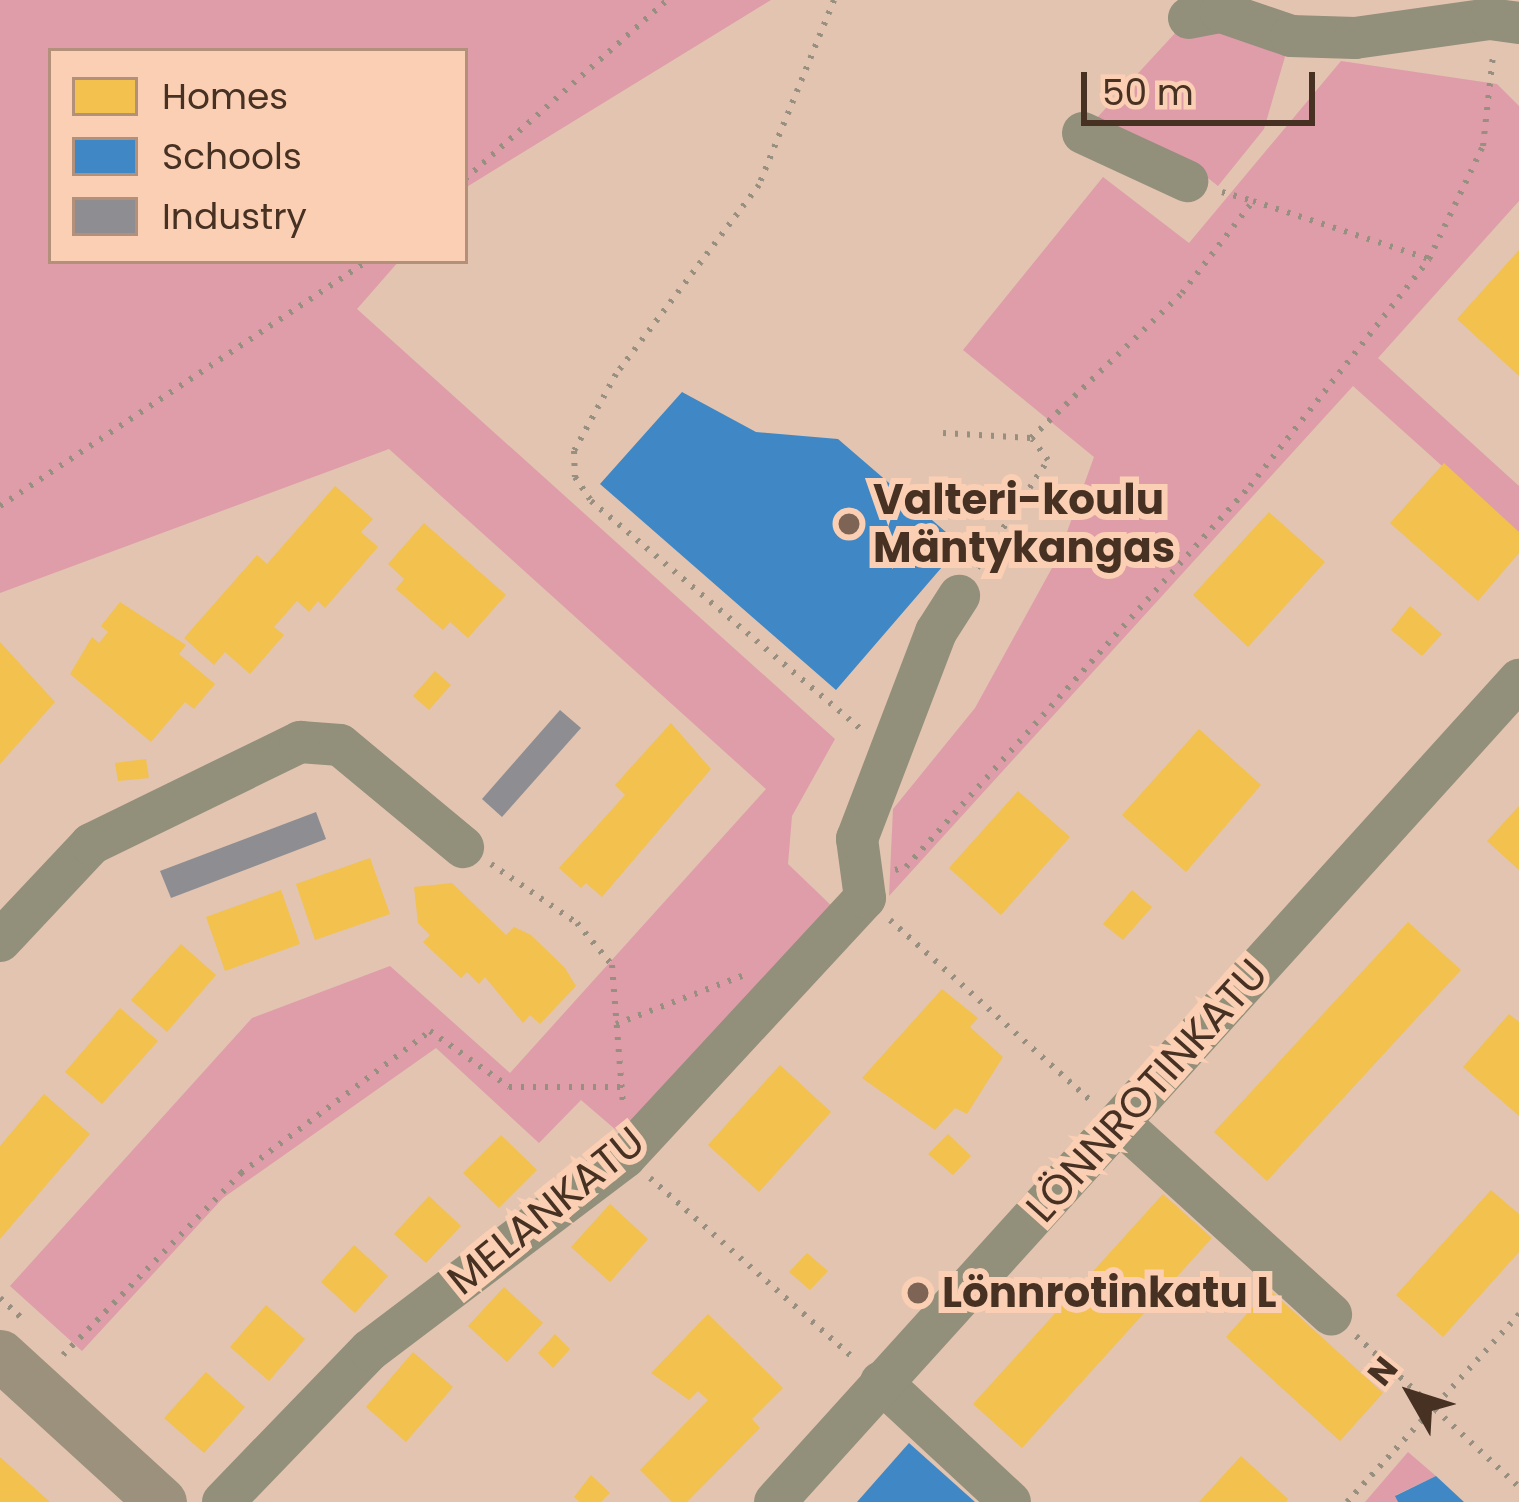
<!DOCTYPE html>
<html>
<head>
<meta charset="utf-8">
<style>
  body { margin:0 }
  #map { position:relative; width:1519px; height:1502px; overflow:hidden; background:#e2c4b0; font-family:Poppins,sans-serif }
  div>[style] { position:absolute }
  .green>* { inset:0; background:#de9da9 }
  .homes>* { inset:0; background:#f2c14e }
  .schools>* { inset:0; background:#3f88c5 }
  .industry>* { inset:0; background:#8d8d92 }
  .path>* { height:6px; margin-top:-3px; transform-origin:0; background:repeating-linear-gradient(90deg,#978f7f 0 3px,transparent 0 12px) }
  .minor>* { height:42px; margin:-21px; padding:0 21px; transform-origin:21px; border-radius:21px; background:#928f7a }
  .major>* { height:51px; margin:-25.5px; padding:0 25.5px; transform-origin:25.5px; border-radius:25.5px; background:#9b917c }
  .dots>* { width:33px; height:33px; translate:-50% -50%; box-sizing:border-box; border:6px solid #fbcfb3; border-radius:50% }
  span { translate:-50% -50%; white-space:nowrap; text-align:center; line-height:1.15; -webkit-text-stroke:12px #fbcfb3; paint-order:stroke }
  .poi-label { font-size:42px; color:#473123; font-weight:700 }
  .left { translate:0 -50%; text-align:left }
  .street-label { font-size:42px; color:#473123 }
  .legend { position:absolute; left:48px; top:48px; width:420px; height:216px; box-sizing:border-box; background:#fbcfb3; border:3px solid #b39079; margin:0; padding:15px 21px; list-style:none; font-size:36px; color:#473123 }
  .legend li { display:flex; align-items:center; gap:24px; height:60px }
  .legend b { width:60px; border:3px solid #b39079 }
  .north { position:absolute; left:1351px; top:1334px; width:120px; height:120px; -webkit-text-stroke:9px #fbcfb3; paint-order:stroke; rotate:309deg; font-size:33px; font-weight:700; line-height:48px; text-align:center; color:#473123 }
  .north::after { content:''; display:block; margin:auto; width:42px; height:54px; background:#473123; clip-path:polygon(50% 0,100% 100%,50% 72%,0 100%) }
  .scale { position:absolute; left:1081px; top:72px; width:234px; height:54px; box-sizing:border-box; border:6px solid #473123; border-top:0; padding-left:15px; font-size:36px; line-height:42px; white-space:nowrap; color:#473123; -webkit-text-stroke:9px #fbcfb3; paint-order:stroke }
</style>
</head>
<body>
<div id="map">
  <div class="green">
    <i style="clip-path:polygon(0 0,771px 0,465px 188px,465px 51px,51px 51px,51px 261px,399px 261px,357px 309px,835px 739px,792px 816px,788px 864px,837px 911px,630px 1142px,581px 1100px,539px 1143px,436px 1048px,223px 1198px,82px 1351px,10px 1286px,252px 1018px,390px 966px,510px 1073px,766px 789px,389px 449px,0 593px)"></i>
    <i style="clip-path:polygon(1189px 18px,1291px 36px,1264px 129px,1218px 186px,1185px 160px,1083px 133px)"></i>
    <i style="clip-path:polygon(1341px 61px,1497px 84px,1519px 106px,1519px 201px,1378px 358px,1519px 486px,1519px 535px,1353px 386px,889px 896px,893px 809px,975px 708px,1058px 557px,1094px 457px,963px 350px,1103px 177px,1189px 243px)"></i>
    <i style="clip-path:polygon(1408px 1452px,1436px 1476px,1396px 1495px,1398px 1502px,1365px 1502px)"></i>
  </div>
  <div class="homes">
    <i style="clip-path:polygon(1519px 250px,1519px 376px,1457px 319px)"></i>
    <i style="clip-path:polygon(1444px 463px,1519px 532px,1519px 553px,1478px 601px,1390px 523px)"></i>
    <i style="clip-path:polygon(335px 486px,373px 519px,361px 532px,378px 547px,325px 608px,318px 601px,309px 612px,297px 601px,274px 627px,284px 635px,250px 674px,225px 652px,214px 665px,184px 638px,257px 555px,267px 564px)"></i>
    <i style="clip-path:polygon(1269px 512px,1325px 562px,1248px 647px,1193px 595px)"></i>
    <i style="clip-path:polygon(424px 523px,506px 595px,468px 638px,450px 622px,443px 630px,396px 589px,404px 579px,388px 564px)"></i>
    <i style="clip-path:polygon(120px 602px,186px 645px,179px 654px,215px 684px,194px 709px,185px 702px,151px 742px,70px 674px,92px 637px,99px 643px,108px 632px,101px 626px)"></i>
    <i style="clip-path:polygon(1410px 606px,1442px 634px,1422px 656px,1391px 630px)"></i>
    <i style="clip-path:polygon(0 642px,55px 702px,0 764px)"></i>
    <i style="clip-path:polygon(435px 671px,451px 685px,429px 710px,413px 696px)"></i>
    <i style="clip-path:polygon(671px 723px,711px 769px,602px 897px,586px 883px,581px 888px,559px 868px,625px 795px,615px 785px)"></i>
    <i style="clip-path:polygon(1199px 729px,1261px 785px,1186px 872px,1122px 815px)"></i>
    <i style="clip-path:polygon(146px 759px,149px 778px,118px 781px,115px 763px)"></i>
    <i style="clip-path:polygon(1018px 791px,1070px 837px,1001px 915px,949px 868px)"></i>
    <i style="clip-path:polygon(1519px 806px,1519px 870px,1487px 841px)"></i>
    <i style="clip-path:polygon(370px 858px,390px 914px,315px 940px,296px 884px)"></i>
    <i style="clip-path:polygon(452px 883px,506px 935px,514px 927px,531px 935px,565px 968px,576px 986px,540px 1024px,530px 1015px,523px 1023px,485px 977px,479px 984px,467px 972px,461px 978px,423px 942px,430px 935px,418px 923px,414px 887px)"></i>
    <i style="clip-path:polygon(281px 890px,300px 944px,225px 971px,206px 917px)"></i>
    <i style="clip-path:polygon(1132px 890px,1152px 907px,1123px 940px,1103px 924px)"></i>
    <i style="clip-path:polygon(1408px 922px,1461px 970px,1267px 1181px,1214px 1132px)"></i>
    <i style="clip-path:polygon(181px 944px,216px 975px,167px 1032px,131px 1000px)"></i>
    <i style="clip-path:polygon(942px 989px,978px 1018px,970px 1027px,1003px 1057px,967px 1114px,955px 1108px,935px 1130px,862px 1078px)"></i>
    <i style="clip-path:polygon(120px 1008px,158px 1041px,102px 1104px,65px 1072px)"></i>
    <i style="clip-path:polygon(1509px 1014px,1519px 1022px,1519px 1116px,1463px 1067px)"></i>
    <i style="clip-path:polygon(780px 1065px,831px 1112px,759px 1192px,708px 1145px)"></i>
    <i style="clip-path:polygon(44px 1094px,90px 1134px,0 1239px,0 1146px)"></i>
    <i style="clip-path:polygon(948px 1134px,971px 1156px,953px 1175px,928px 1154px)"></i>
    <i style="clip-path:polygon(501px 1135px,537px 1170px,499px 1208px,463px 1173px)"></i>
    <i style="clip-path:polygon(1491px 1190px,1519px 1214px,1519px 1252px,1443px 1337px,1396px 1295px)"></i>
    <i style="clip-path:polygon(1163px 1194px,1212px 1238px,1022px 1448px,973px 1404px)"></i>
    <i style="clip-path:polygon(429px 1196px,461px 1226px,426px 1263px,394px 1234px)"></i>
    <i style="clip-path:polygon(610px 1204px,648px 1239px,610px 1282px,571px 1247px)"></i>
    <i style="clip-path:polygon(354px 1245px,388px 1276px,355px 1313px,321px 1282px)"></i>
    <i style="clip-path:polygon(807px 1253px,828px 1271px,810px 1290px,789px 1272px)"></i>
    <i style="clip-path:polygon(504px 1287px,543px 1323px,507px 1362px,468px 1326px)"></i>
    <i style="clip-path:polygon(1269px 1289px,1383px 1393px,1340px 1441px,1226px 1337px)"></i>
    <i style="clip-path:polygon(266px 1305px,305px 1339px,269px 1381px,230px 1347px)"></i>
    <i style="clip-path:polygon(708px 1314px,783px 1388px,752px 1419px,760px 1428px,687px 1502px,672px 1502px,640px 1470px,708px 1400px,698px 1391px,689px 1400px,651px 1373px)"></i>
    <i style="clip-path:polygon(555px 1334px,570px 1349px,553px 1368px,538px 1353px)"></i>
    <i style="clip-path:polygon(413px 1352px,453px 1387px,406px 1442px,366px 1407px)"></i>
    <i style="clip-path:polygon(206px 1372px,245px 1407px,204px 1453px,164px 1418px)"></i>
    <i style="clip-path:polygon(1241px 1456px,1288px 1499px,1286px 1502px,1199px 1502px)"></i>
    <i style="clip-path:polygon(0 1457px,50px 1502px,0 1502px)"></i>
    <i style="clip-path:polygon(591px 1475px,610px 1493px,601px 1502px,580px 1502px,574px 1497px)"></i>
  </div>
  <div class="schools">
    <i style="clip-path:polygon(682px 392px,756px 432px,838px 439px,961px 545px,836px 690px,600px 484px)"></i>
    <i style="clip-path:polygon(909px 1443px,975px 1502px,857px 1502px)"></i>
    <i style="clip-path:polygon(1436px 1476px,1464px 1502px,1398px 1502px,1395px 1496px)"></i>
  </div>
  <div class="industry">
    <i style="clip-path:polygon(560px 710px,581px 728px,502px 817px,482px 799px)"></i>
    <i style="clip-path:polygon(316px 812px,326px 839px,171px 898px,160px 871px)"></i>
  </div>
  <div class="path">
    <i style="left:834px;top:0;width:200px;rotate:112.1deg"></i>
    <i style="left:759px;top:185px;width:237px;rotate:127.1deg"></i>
    <i style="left:616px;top:374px;width:88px;rotate:118.6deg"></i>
    <i style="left:574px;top:451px;width:26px;rotate:88deg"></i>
    <i style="left:575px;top:477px;width:29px;rotate:56deg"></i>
    <i style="left:591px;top:501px;width:352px;rotate:40.2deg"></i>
    <i style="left:465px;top:179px;width:270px;rotate:-41.5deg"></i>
    <i style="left:1222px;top:192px;width:32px;rotate:16deg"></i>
    <i style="left:943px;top:433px;width:88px;rotate:3.3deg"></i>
    <i style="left:1031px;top:438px;width:209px;rotate:-43.8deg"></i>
    <i style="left:1182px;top:293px;width:116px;rotate:-52.3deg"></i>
    <i style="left:1253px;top:201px;width:185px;rotate:18.2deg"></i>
    <i style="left:0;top:506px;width:441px;rotate:-33.7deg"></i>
    <i style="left:977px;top:568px;width:129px;rotate:-56.7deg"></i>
    <i style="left:1048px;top:460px;width:26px;rotate:-127deg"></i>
    <i style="left:491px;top:864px;width:104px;rotate:34.5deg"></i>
    <i style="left:577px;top:923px;width:55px;rotate:50.2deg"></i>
    <i style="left:612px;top:965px;width:139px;rotate:85.5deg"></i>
    <i style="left:895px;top:870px;width:11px;rotate:-15deg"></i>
    <i style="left:906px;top:867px;width:513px;rotate:-47.92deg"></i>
    <i style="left:1250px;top:486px;width:289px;rotate:-51.7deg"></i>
    <i style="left:1429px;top:259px;width:125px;rotate:-64.5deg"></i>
    <i style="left:1483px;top:146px;width:92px;rotate:-83.7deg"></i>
    <i style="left:890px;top:920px;width:269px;rotate:42deg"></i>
    <i style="left:616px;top:1024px;width:135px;rotate:-20.9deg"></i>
    <i style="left:650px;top:1178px;width:275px;rotate:41.5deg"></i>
    <i style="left:0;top:1298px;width:33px;rotate:43deg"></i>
    <i style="left:1356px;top:1336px;width:222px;rotate:42.8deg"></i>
    <i style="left:63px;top:1355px;width:255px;rotate:-45.6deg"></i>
    <i style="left:241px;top:1173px;width:236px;rotate:-36.9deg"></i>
    <i style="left:430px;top:1031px;width:97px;rotate:35.3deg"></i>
    <i style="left:509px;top:1087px;width:113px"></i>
    <i style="left:1347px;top:1502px;width:255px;rotate:-47.5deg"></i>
  </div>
  <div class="minor">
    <i style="left:1189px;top:18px;width:33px;rotate:-11deg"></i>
    <i style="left:1221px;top:12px;width:74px;rotate:18.9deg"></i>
    <i style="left:1291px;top:36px;width:64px;rotate:1.8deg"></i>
    <i style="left:1355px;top:38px;width:136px;rotate:-8deg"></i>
    <i style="left:1490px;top:19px;width:29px;rotate:8deg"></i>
    <i style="left:1083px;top:133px;width:115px;rotate:24.8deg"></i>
    <i style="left:0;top:941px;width:133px;rotate:-46.8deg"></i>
    <i style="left:91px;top:844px;width:233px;rotate:-26deg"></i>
    <i style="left:300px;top:742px;width:40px;rotate:4.3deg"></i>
    <i style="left:340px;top:745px;width:160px;rotate:39.7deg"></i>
    <i style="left:1120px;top:1123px;width:285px;rotate:42.2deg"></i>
    <i style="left:881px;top:1382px;width:176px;rotate:42.9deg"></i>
    <i style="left:223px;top:1502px;width:211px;rotate:-46deg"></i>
    <i style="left:370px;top:1350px;width:320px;rotate:-37.1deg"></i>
    <i style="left:625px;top:1157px;width:353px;rotate:-47.2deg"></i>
    <i style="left:865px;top:898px;width:60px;rotate:-97.7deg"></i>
    <i style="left:857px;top:839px;width:222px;rotate:-69.1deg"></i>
    <i style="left:936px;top:632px;width:43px;rotate:-57.4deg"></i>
    <i style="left:775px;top:1502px;width:1109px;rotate:-47.85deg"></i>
  </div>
  <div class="major">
    <i style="left:0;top:1355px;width:218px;rotate:42.4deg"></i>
  </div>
  <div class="dots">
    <i style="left:849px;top:524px;background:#7d6454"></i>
    <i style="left:918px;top:1293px;background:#7d6454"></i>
  </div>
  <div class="poi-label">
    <span class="left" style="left:873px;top:524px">Valteri-koulu<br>Mäntykangas</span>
    <span class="left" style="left:942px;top:1293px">Lönnrotinkatu L</span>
  </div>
  <div class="street-label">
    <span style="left:1147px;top:1091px;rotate:-48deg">LÖNNROTINKATU</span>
    <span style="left:546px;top:1211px;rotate:-39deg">MELANKATU</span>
  </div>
  <ul class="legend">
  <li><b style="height:33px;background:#f2c14e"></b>Homes</li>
  <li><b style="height:33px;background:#3f88c5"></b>Schools</li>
  <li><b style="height:33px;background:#8d8d92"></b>Industry</li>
  </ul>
  <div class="north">N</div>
  <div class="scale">50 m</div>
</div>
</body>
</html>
